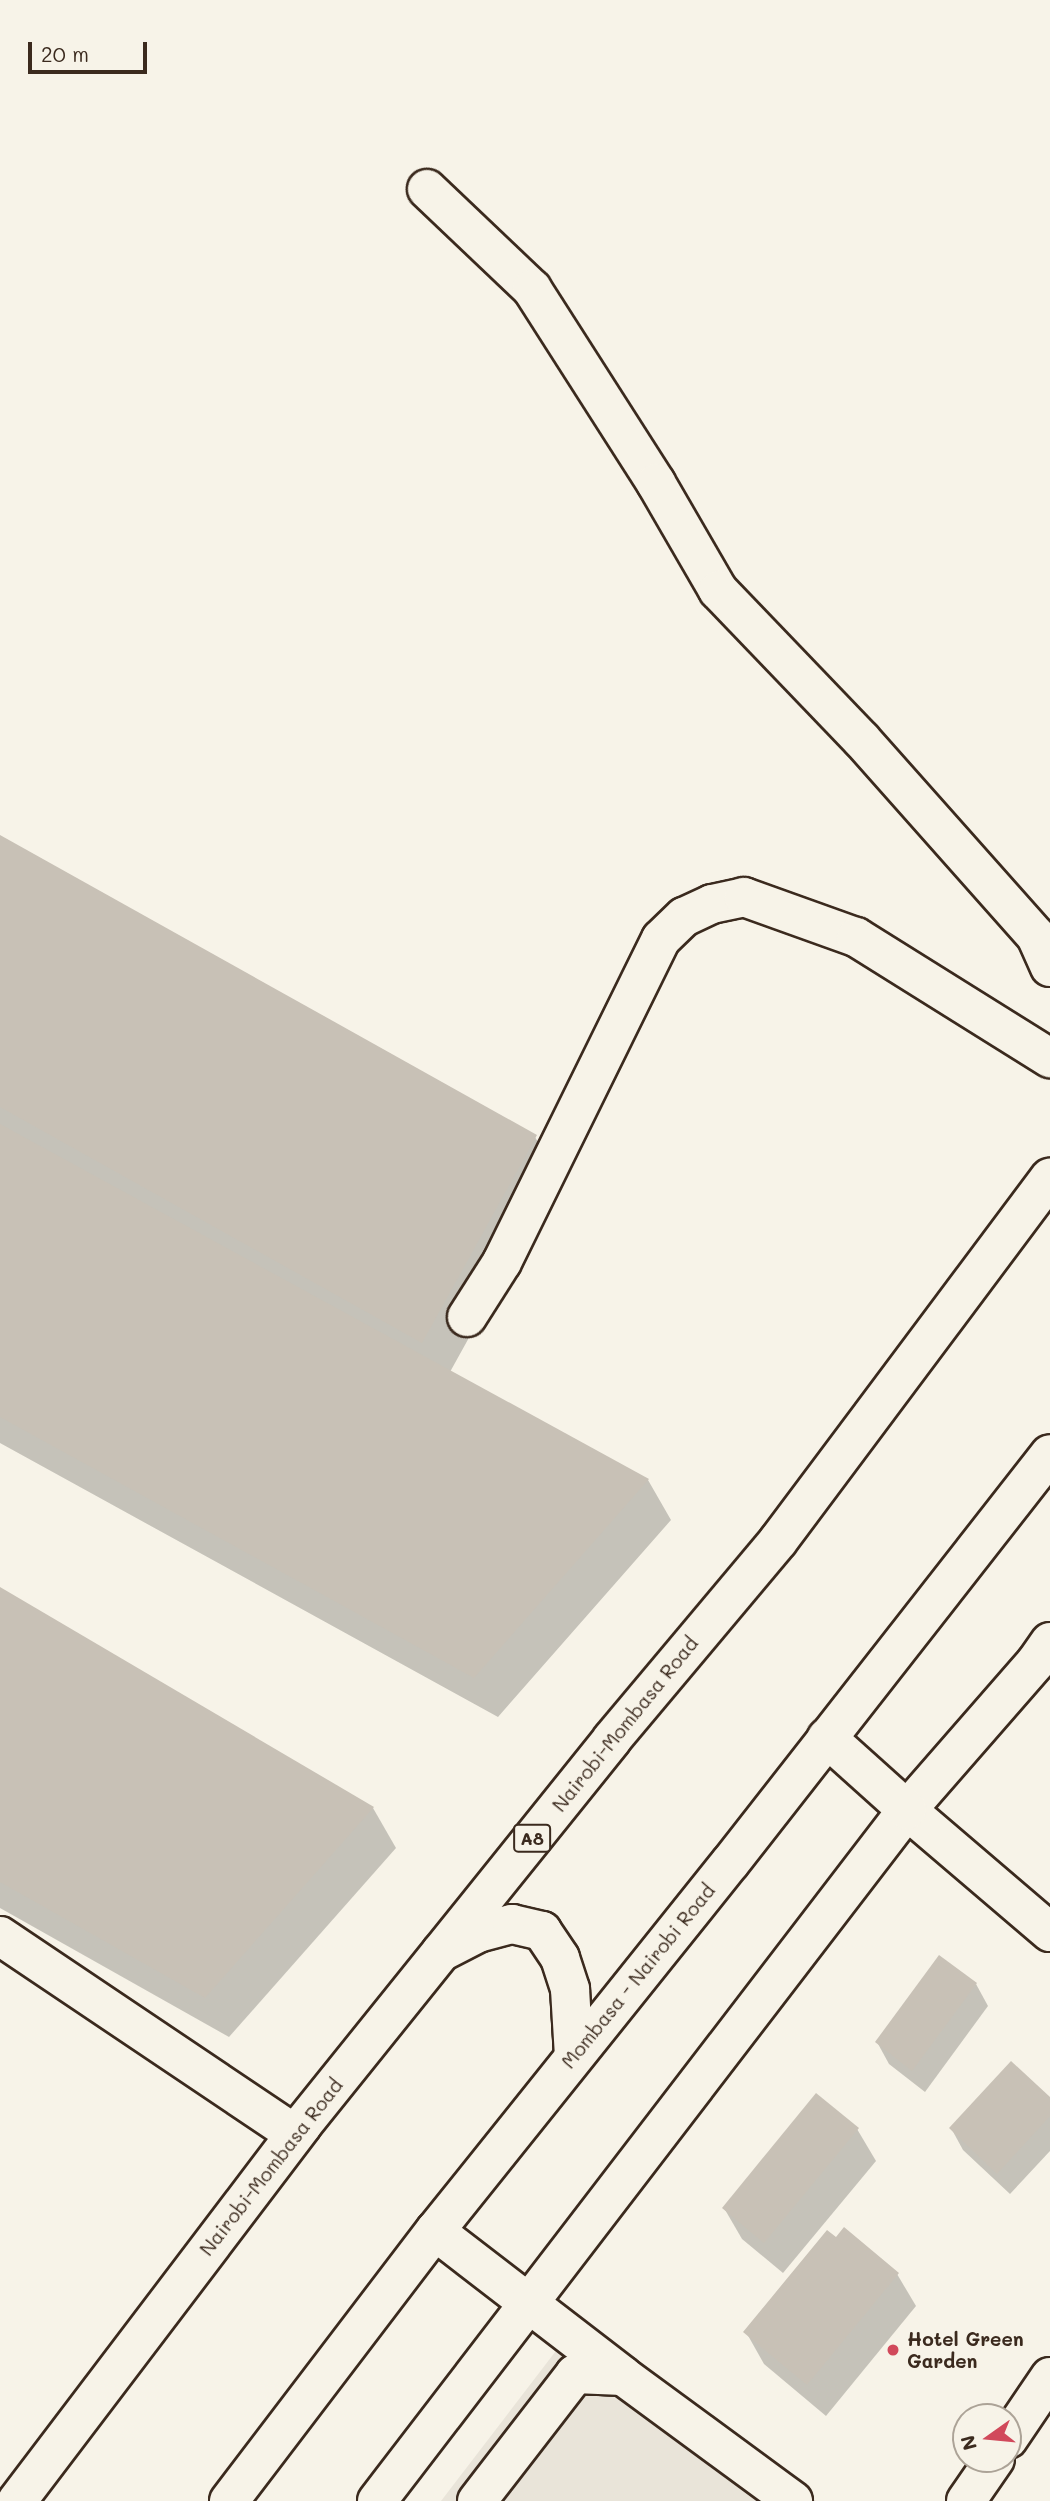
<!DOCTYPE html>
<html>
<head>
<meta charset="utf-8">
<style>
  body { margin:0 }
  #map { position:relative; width:1050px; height:2501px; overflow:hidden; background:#f7f3e8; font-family:Mali,sans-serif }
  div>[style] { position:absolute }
  .built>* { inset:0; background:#e9e4d9 }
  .shadow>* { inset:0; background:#0003 }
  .building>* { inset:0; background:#c8c1b6 }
  .roads { filter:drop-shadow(2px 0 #3b2a1e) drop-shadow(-2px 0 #3b2a1e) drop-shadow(0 2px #3b2a1e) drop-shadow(0 -2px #3b2a1e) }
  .minor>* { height:38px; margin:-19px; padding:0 19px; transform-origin:19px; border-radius:19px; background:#f7f3e8 }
  .highway>* { height:38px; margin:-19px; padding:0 19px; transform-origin:19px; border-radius:19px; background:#f7f3e8 }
  .dots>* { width:19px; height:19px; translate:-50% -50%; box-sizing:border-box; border:4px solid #f7f3e8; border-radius:50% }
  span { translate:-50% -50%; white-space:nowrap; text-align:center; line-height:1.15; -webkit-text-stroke:6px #f7f3e8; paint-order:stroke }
  .shield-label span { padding:2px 5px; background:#f7f3e8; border:2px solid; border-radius:5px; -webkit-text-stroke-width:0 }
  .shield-label { font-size:18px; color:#3b2a1e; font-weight:700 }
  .street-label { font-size:19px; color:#3b2a1e }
  .poi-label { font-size:19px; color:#3b2a1e; font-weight:700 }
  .left { translate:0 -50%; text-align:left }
  .north { position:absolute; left:952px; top:2403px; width:70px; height:70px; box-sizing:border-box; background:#f7f3e8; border:2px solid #aca397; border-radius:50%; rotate:255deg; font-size:19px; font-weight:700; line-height:28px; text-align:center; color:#3b2a1e }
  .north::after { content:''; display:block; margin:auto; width:24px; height:32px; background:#d1495b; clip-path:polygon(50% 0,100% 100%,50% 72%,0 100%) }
  .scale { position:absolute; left:28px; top:42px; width:119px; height:32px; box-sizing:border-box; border:4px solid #3b2a1e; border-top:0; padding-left:9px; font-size:21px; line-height:24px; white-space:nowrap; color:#3b2a1e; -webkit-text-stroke:5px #f7f3e8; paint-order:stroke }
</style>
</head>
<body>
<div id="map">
  <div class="built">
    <i style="clip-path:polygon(575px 2326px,816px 2501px,441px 2501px)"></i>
  </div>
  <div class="shadow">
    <i style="clip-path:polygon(0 837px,535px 1137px,558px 1177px,450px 1372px,648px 1480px,671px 1520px,498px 1717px,0 1443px)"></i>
    <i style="clip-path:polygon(0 1589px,373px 1808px,396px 1848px,229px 2037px,0 1908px)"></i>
    <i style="clip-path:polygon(976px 1984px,988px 2006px,925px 2092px,889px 2064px,877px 2042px)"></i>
    <i style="clip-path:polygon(1050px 2099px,1050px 2151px,1010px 2194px,963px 2150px,951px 2128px)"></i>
    <i style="clip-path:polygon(857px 2129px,876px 2161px,783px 2273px,742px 2239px,724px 2208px)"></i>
    <i style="clip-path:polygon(897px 2274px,916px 2306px,826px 2416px,764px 2364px,746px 2332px)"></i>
  </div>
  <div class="building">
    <i style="clip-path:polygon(0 835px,537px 1135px,422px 1343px,0 1107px)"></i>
    <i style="clip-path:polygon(0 1124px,649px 1479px,474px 1678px,0 1417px)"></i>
    <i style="clip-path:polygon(0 1587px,374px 1807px,205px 1998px,0 1882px)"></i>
    <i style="clip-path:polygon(939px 1955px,977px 1983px,912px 2071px,875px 2042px)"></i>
    <i style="clip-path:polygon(1011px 2061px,1050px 2097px,1050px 2116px,997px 2174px,949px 2128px)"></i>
    <i style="clip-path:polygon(816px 2093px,859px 2128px,764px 2243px,722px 2208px)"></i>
    <i style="clip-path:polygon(844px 2227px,899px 2273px,807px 2385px,743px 2332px,827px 2230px,836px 2237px)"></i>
  </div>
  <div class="roads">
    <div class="minor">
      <i style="left:427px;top:189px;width:145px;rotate:43.6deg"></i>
      <i style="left:532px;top:289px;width:230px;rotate:57.4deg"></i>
      <i style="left:656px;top:483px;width:124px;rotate:59.9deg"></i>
      <i style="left:718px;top:590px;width:207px;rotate:46.2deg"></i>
      <i style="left:861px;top:739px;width:264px;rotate:48.4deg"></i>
      <i style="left:1036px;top:936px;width:34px;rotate:66deg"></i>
      <i style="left:467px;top:1317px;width:65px;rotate:-57.5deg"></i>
      <i style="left:502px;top:1262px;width:360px;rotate:-63.8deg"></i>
      <i style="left:661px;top:939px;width:32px;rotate:-44deg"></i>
      <i style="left:684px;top:917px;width:31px;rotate:-25deg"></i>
      <i style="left:712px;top:904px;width:33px;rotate:-12deg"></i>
      <i style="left:744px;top:897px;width:119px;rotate:19.7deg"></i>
      <i style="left:856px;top:937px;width:229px;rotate:32deg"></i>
      <i style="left:1050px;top:1642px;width:24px;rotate:125deg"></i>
      <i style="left:1036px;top:1662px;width:196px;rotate:131.1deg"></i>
      <i style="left:907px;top:1810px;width:188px;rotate:40.5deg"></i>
      <i style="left:0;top:1936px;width:355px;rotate:33.9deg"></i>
      <i style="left:441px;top:1952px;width:42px;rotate:-27.2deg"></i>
      <i style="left:478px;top:1933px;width:35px;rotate:-15deg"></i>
      <i style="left:512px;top:1924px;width:31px;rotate:13deg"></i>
      <i style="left:542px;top:1931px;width:32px;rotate:56deg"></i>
      <i style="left:560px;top:1958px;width:33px;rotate:72deg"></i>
      <i style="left:570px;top:1989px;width:67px;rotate:86.6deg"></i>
      <i style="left:435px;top:2231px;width:237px;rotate:37.6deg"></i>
      <i style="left:1008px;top:2439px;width:75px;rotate:-55.9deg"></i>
      <i style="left:377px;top:2501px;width:871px;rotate:-52.51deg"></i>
      <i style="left:907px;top:1810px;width:108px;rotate:-138deg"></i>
      <i style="left:477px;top:2501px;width:160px;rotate:-52.3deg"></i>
      <i style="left:575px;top:2374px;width:48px;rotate:2.4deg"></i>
      <i style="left:623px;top:2376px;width:211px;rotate:36.3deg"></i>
      <i style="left:966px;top:2501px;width:51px;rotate:-55.4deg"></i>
    </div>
    <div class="highway">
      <i style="left:17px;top:2501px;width:472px;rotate:-52.8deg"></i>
      <i style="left:302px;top:2125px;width:495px;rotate:-51.2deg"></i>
      <i style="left:612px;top:1739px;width:258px;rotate:-50deg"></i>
      <i style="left:778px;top:1541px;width:454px;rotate:-53.2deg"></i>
      <i style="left:229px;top:2501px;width:340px;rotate:-52.7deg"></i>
      <i style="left:435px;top:2231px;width:472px;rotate:-51.3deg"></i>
      <i style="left:730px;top:1863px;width:519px;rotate:-51.96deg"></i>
    </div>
  </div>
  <div class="dots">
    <i style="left:893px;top:2350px;background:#d1495b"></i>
  </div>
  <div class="shield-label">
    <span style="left:532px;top:1838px">A8</span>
  </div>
  <div class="street-label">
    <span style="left:625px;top:1724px;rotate:-51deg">Nairobi-Mombasa Road</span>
    <span style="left:638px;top:1976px;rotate:-51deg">Mombasa - Nairobi Road</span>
    <span style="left:271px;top:2167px;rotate:-52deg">Nairobi-Mombasa Road</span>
  </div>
  <div class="poi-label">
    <span class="left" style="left:907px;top:2350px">Hotel Green<br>Garden</span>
  </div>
  <div class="north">N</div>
  <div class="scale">20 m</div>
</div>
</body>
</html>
